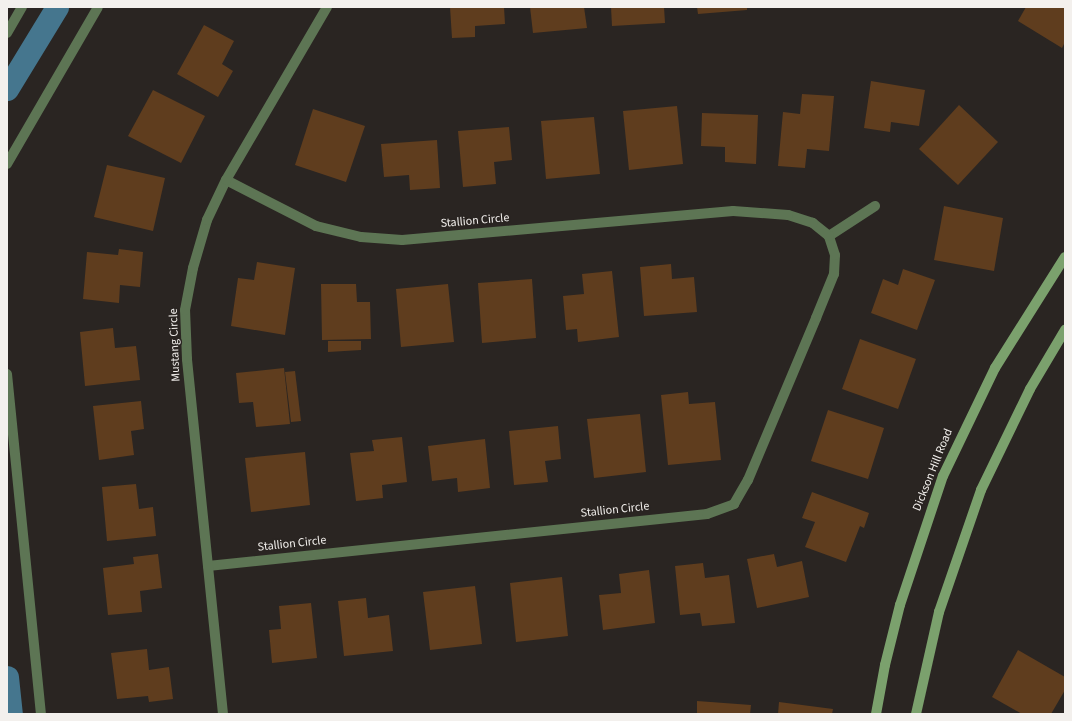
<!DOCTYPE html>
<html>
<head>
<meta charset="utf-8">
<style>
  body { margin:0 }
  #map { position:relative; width:1072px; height:721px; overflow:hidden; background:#2a2522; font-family:"Source Sans 3",sans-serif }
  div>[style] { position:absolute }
  .canal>* { height:23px; margin:-11.5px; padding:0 11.5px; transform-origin:11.5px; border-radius:11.5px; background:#45768e }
  .building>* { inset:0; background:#5f3d1e }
  .lane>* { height:10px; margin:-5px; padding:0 5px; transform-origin:5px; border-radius:5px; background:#5d7554 }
  .street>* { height:10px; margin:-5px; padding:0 5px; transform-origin:5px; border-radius:5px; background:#5d7554 }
  .secondary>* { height:10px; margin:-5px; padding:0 5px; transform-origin:5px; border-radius:5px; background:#7ba16d }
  span { translate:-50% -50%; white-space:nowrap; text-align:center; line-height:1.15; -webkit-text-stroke:3px #2a2522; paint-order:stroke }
  .street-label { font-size:12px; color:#f3f0ed }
  .frame { position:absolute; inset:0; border:8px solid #f3f0ed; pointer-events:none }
</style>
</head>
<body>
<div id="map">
  <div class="canal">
    <i style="left:7px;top:89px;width:96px;rotate:-58.6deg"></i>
    <i style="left:7px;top:677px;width:37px;rotate:84deg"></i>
  </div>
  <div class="building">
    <i style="clip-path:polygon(450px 7px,504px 7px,505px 24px,475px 26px,475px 37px,452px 38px)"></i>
    <i style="clip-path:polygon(530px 7px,584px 7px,587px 28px,533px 33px)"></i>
    <i style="clip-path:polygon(611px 7px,664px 7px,665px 23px,612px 26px)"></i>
    <i style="clip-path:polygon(697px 7px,747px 7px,747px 10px,698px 14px)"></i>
    <i style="clip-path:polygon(1026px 7px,1065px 7px,1065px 42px,1062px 48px,1018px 21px)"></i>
    <i style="clip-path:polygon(204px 25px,234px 41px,222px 64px,233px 71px,218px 97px,177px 74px)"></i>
    <i style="clip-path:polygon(871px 81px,925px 90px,919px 126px,891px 122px,890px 132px,864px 128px)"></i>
    <i style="clip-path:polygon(153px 90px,205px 116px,181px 163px,128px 136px)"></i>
    <i style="clip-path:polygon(802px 94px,834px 96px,829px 151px,807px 149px,805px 168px,778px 166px,783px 112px,800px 114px)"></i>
    <i style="clip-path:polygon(959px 105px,998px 142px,958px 185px,919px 149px)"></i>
    <i style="clip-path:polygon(677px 106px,683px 164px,629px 170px,623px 111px)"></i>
    <i style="clip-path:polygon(313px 109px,365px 126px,346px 182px,295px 165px)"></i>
    <i style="clip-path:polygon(702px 113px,758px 115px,756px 164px,725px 162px,725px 147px,701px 146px)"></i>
    <i style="clip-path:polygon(594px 117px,600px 174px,546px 179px,541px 121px)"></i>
    <i style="clip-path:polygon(509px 127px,512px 160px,494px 162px,496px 184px,463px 187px,458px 131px)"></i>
    <i style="clip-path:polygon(437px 140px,440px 188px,410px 190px,409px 175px,384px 177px,381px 144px)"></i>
    <i style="clip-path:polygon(107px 165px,165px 178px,153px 231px,94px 217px)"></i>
    <i style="clip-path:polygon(944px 206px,1003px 218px,994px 271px,934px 260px)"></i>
    <i style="clip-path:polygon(119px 249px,143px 252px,140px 287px,120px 285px,119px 303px,83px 299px,87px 252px,118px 255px)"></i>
    <i style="clip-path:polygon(257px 262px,295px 268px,285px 335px,231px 326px,238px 278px,254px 280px)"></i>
    <i style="clip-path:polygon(671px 264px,672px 279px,694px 277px,697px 312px,644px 316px,640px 267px)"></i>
    <i style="clip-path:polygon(903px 269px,935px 280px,917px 330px,871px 313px,883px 279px,898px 285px)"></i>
    <i style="clip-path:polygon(612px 271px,619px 337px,578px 342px,577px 329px,566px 330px,563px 296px,584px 294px,582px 274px)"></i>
    <i style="clip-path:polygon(532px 279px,536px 338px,482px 343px,478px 283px)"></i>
    <i style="clip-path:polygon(321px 284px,356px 284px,357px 302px,370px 302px,371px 339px,322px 340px)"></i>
    <i style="clip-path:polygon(448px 284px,454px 342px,401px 347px,396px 289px)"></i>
    <i style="clip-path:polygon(113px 328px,115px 348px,136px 346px,140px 380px,85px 386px,80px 332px)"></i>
    <i style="clip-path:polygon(860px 339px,916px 359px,898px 409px,842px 389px)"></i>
    <i style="clip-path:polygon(328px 341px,361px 341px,361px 350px,328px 352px)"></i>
    <i style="clip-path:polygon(284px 368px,290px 424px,256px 427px,253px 402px,239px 403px,236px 373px)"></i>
    <i style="clip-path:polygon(295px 371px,301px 421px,291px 422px,285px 372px)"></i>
    <i style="clip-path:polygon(688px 392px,689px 404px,715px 402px,721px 460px,668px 465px,661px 395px)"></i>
    <i style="clip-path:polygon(141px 401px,144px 429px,131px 431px,134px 455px,99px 460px,93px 406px)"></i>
    <i style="clip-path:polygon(828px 410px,884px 428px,868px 479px,811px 461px)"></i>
    <i style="clip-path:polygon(640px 414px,646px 472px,594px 478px,587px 419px)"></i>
    <i style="clip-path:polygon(558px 426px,561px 459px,545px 461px,548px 482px,514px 485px,509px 431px)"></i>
    <i style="clip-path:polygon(402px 437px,407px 482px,382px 485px,383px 498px,356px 501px,350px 453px,374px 451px,372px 440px)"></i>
    <i style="clip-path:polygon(485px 439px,490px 488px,458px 492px,457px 478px,432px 481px,428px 446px)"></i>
    <i style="clip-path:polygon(305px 452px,310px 505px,251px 512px,245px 458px)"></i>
    <i style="clip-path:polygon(136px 484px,139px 509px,153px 507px,156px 536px,107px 541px,102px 487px)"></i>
    <i style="clip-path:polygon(812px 492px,869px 513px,864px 528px,860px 526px,846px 562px,805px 547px,815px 522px,802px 518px)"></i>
    <i style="clip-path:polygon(158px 554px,162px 588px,140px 591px,142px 612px,108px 615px,103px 568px,134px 564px,133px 557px)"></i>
    <i style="clip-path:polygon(774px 554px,777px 567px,802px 561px,809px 597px,757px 608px,747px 559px)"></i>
    <i style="clip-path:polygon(703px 563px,705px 578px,729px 575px,735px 623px,702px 626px,700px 613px,680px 615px,675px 566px)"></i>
    <i style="clip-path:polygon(649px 570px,655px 623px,603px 630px,599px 595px,621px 593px,619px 574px)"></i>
    <i style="clip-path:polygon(562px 577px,568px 636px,516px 642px,510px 583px)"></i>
    <i style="clip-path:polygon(475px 586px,482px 644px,430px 650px,423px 592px)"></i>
    <i style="clip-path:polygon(366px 598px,368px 618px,389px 615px,393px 651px,344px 656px,338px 601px)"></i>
    <i style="clip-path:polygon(311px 603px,317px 658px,272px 663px,269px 630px,281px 629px,279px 606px)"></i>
    <i style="clip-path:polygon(147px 649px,149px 670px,169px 667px,173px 699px,149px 702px,148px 696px,117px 699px,111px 653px)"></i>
    <i style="clip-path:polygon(1018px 650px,1065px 677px,1065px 690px,1051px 714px,1022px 714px,992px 697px)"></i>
    <i style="clip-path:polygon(697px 701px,751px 705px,750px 714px,697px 714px)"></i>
    <i style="clip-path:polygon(779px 702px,833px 709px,832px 714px,778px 714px)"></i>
  </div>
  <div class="lane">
    <i style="left:7px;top:33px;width:30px;rotate:-60deg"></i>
    <i style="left:7px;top:164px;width:181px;rotate:-59.9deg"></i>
    <i style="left:7px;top:374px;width:342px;rotate:84.3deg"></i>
  </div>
  <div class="street">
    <i style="left:829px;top:236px;width:55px;rotate:-33.1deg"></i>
    <i style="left:208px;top:566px;width:502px;rotate:-5.95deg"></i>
    <i style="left:707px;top:514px;width:29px;rotate:-20deg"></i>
    <i style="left:734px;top:504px;width:28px;rotate:-60deg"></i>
    <i style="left:748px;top:480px;width:176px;rotate:-67.2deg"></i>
    <i style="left:816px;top:318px;width:48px;rotate:-67.8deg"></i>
    <i style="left:834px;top:274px;width:19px;rotate:-87deg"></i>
    <i style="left:835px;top:255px;width:20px;rotate:-108deg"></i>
    <i style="left:829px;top:236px;width:21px;rotate:-141deg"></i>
    <i style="left:813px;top:223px;width:26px;rotate:-162deg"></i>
    <i style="left:788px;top:215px;width:55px;rotate:-175.8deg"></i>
    <i style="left:733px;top:211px;width:332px;rotate:175deg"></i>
    <i style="left:402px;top:240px;width:41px;rotate:-175.8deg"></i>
    <i style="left:361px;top:237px;width:46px;rotate:-166.3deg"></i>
    <i style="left:316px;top:226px;width:101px;rotate:-152.9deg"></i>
    <i style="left:223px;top:714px;width:357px;rotate:-95.8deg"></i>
    <i style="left:187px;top:359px;width:49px;rotate:-92.3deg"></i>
    <i style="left:185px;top:310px;width:43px;rotate:-79.2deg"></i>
    <i style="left:193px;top:268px;width:50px;rotate:-73.7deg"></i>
    <i style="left:207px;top:220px;width:44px;rotate:-64.6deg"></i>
    <i style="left:226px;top:180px;width:200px;rotate:-59.7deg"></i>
  </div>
  <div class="secondary">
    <i style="left:876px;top:714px;width:50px;rotate:-79.6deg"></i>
    <i style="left:885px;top:665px;width:62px;rotate:-76deg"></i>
    <i style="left:900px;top:605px;width:136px;rotate:-71.6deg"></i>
    <i style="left:943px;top:476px;width:120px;rotate:-64.3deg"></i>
    <i style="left:995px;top:368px;width:131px;rotate:-57.8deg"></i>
    <i style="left:916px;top:714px;width:105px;rotate:-77.3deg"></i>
    <i style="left:939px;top:612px;width:129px;rotate:-71deg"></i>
    <i style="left:981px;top:490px;width:112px;rotate:-64.1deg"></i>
    <i style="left:1030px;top:389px;width:69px;rotate:-59.3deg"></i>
  </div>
  <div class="street-label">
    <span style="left:475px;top:221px;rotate:-5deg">Stallion Circle</span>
    <span style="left:175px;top:345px;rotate:-92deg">Mustang Circle</span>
    <span style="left:933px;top:470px;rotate:-68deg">Dickson Hill Road</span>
    <span style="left:615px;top:510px;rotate:-6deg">Stallion Circle</span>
    <span style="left:292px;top:544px;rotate:-6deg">Stallion Circle</span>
  </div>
  <div class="frame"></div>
</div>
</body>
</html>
